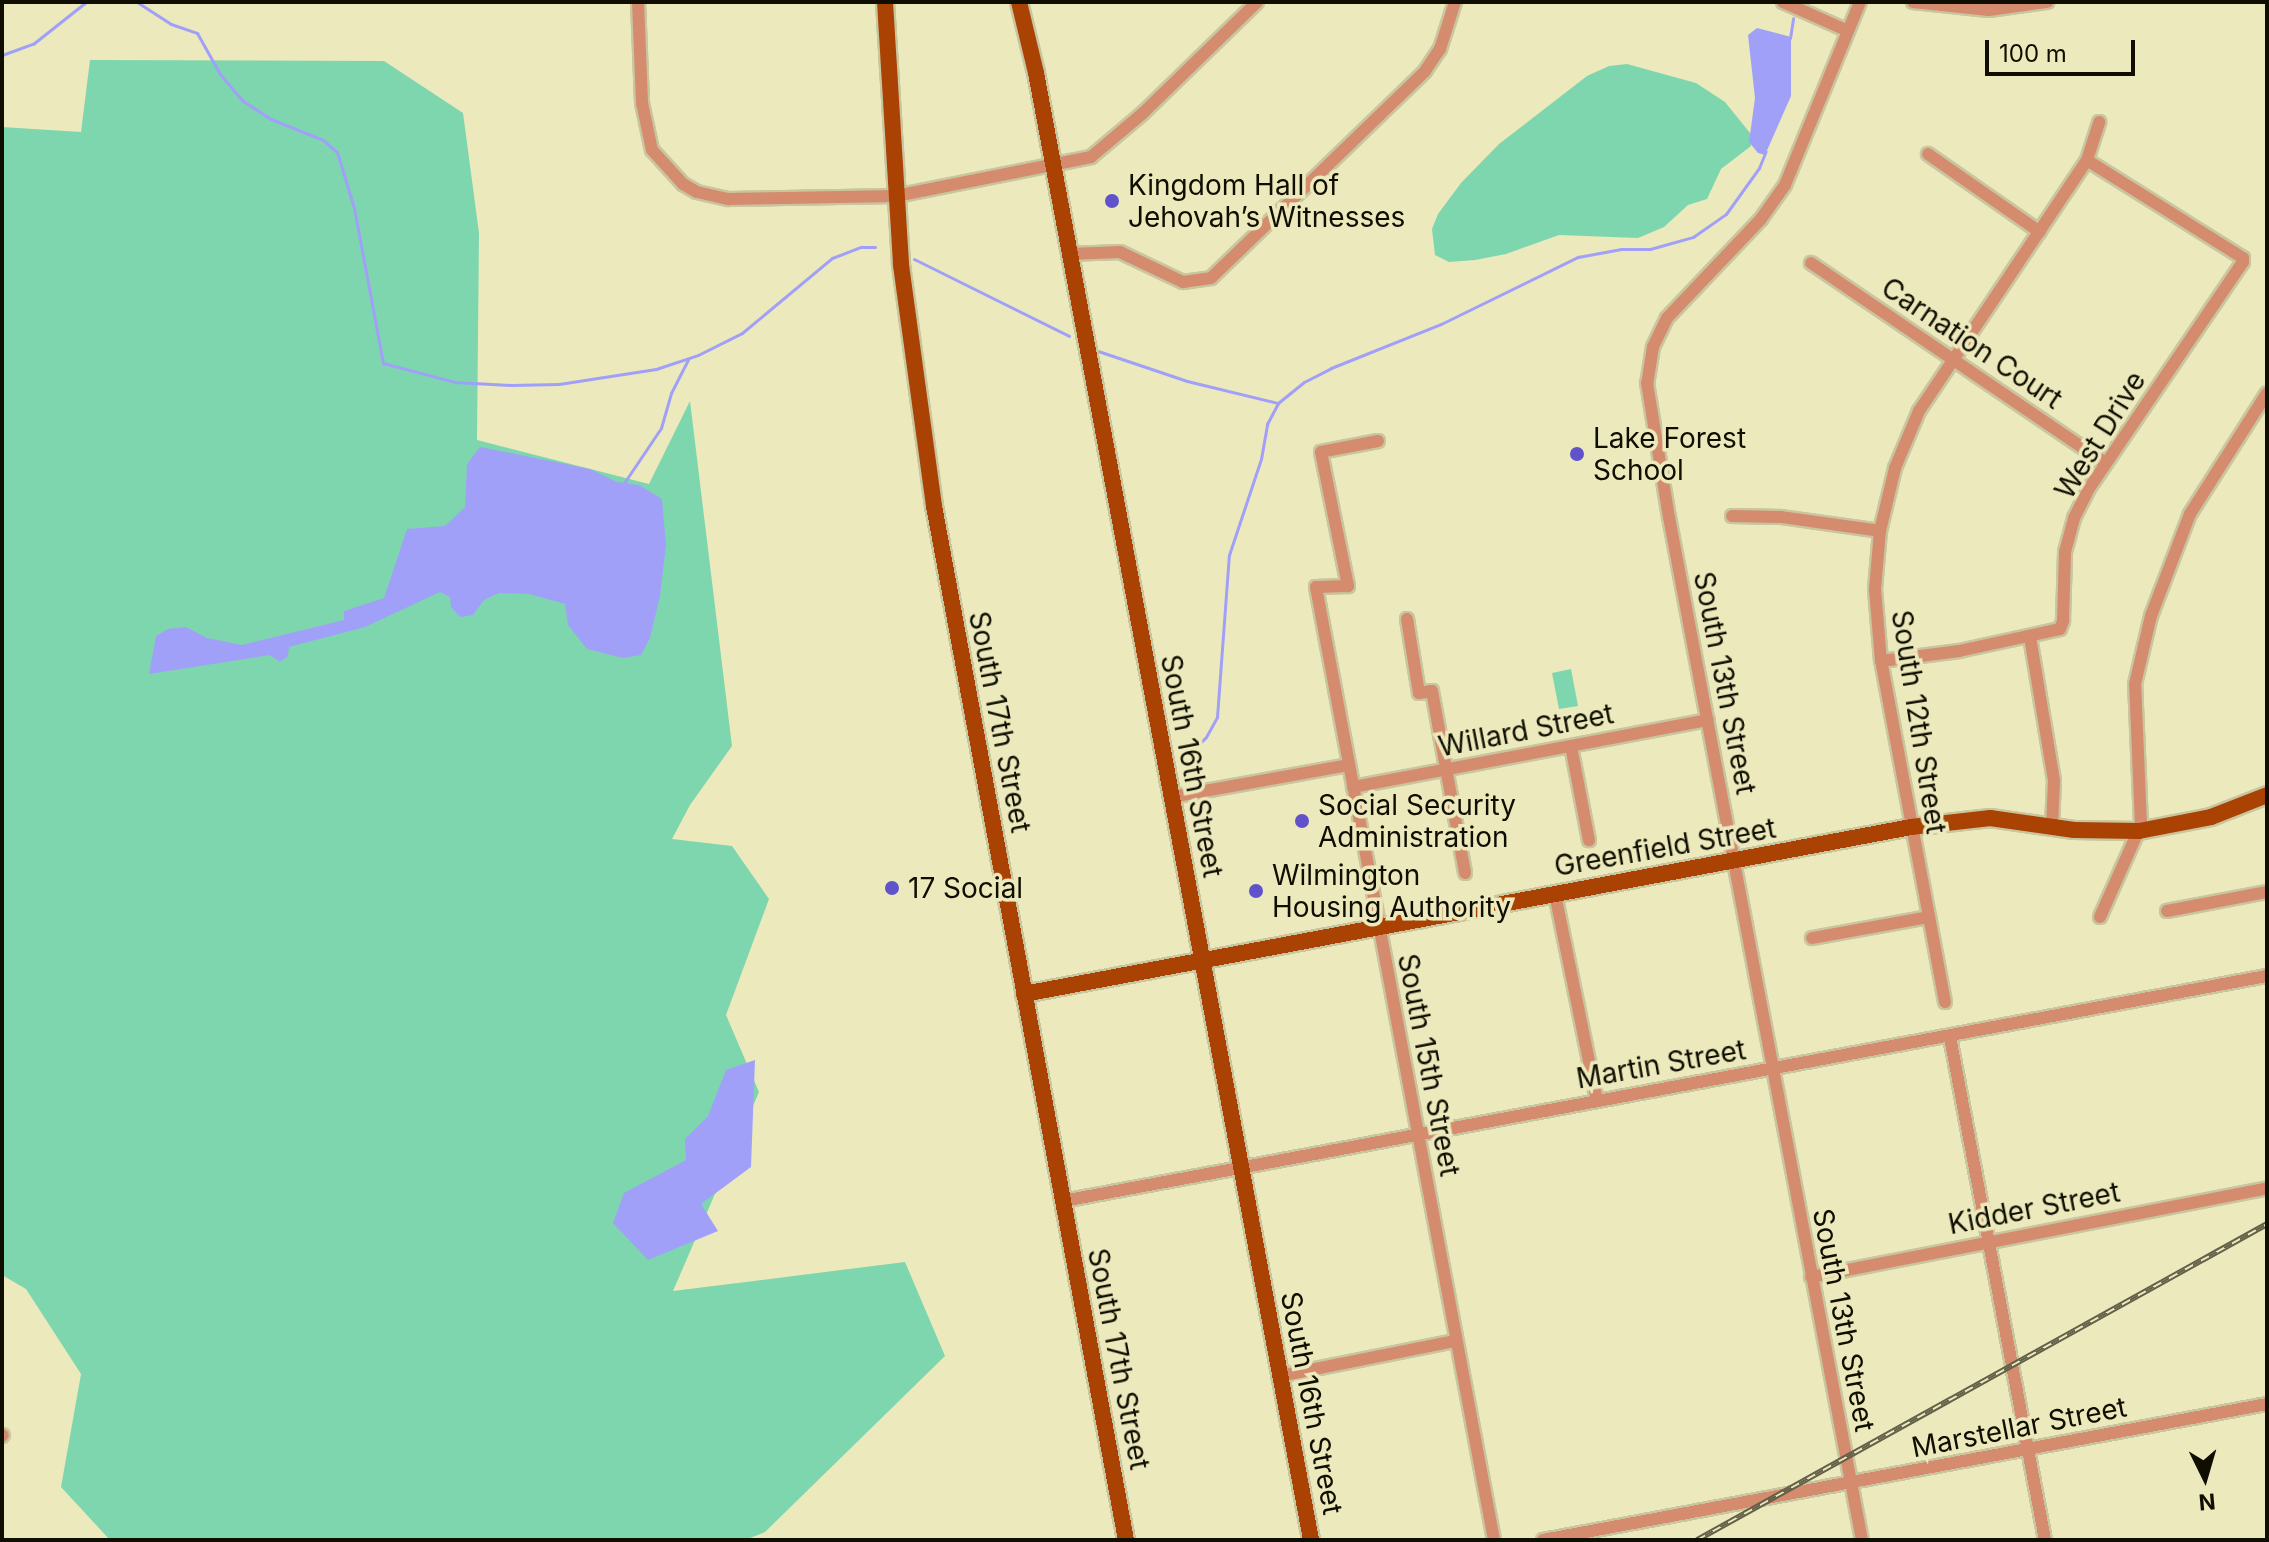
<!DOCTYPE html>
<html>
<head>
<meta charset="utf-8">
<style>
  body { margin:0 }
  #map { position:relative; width:2269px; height:1542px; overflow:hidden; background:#ece9bd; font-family:Inter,sans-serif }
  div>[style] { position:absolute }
  .green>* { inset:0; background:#7ed6ae }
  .water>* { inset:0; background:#a1a0f9 }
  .stream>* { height:3px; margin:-1.5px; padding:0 1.5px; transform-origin:1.5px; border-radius:1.5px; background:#a1a0f9 }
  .roads { filter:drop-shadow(2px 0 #c9c69f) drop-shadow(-2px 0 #c9c69f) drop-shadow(0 2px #c9c69f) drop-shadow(0 -2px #c9c69f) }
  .minor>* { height:12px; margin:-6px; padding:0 6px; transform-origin:6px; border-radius:6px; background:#d58c6e }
  .major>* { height:16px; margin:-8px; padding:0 8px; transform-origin:8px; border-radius:8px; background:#a94203 }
  .rail>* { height:6px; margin-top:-3px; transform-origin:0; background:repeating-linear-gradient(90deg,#ece9bd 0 9px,#626048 0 18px); box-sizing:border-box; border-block:2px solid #626048 }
  .dots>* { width:22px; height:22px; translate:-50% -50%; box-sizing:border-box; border:4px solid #ece9bd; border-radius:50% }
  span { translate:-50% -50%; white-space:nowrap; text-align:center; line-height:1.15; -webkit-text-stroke:7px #ece9bd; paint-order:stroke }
  .poi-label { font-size:28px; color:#0f0e01 }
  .left { translate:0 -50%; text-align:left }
  .street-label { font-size:28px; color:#0f0e01 }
  .frame { position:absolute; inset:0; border:4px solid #0f0e01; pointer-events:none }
  .north { position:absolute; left:2165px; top:1438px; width:80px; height:80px; -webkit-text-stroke:6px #ece9bd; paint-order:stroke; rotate:175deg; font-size:22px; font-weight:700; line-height:32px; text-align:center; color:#0f0e01 }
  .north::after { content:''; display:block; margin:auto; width:28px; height:36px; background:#0f0e01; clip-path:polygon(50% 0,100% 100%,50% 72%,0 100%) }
  .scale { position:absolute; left:1985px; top:40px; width:150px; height:36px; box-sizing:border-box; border:4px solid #0f0e01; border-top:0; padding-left:10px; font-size:24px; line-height:28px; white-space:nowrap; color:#0f0e01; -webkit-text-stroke:6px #ece9bd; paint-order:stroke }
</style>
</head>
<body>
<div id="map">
  <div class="green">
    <i style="clip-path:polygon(90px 60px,384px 61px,463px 113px,479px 233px,477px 440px,649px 484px,690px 401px,732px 746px,690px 805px,672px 839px,732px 846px,769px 899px,726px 1015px,759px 1092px,673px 1291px,905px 1262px,945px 1356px,765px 1532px,745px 1540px,110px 1540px,61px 1487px,81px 1374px,26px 1289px,2px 1275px,2px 127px,81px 132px)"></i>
    <i style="clip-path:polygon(1627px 64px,1696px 83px,1725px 102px,1750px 133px,1751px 146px,1721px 169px,1707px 199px,1688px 205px,1664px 227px,1638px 238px,1559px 235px,1506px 254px,1475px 260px,1449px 262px,1435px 255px,1432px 229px,1438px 214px,1461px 183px,1499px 144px,1587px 76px,1609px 66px)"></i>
    <i style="clip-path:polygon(1571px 669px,1578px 706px,1559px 709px,1552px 673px)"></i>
  </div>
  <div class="water">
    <i style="clip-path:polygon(1757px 28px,1791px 37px,1791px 96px,1765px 155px,1758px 153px,1749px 142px,1755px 98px,1748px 35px)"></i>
    <i style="clip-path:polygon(480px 447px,590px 469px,617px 482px,639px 485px,662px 499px,666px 545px,660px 596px,650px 638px,641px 655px,623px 658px,587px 649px,568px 625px,565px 604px,529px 594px,499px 593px,484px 600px,473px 615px,460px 617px,451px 607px,450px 597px,440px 592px,365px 627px,289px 647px,288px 656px,280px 662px,270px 655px,149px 674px,156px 636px,168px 629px,186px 627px,207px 638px,242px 645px,344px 620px,344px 611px,384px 598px,407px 529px,445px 526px,465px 507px,467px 464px)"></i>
    <i style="clip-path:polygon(755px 1060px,751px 1167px,701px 1204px,718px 1231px,648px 1260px,613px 1223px,624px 1193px,686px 1160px,685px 1139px,708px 1116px,726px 1070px)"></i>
  </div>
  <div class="stream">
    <i style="left:137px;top:2px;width:40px;rotate:32.9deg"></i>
    <i style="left:171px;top:24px;width:28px;rotate:19deg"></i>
    <i style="left:197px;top:33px;width:47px;rotate:60.7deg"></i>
    <i style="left:220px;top:74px;width:35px;rotate:50deg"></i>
    <i style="left:243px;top:101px;width:33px;rotate:33deg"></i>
    <i style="left:271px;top:119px;width:56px;rotate:22deg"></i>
    <i style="left:323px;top:140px;width:18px;rotate:41deg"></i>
    <i style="left:337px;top:152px;width:59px;rotate:73.1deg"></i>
    <i style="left:354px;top:208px;width:158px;rotate:79.4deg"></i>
    <i style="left:383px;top:363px;width:74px;rotate:14.8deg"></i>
    <i style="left:455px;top:382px;width:56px;rotate:3.1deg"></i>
    <i style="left:511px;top:385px;width:48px;rotate:-1.2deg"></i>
    <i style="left:559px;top:384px;width:98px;rotate:-8.8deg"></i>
    <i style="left:656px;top:369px;width:44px;rotate:-18.4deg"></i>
    <i style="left:698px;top:355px;width:49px;rotate:-26.6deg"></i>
    <i style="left:742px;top:333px;width:117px;rotate:-39.8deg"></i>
    <i style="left:832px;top:258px;width:31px;rotate:-21deg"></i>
    <i style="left:861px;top:247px;width:14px"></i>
    <i style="left:1790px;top:38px;width:20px;rotate:-81deg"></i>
    <i style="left:2px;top:55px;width:33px;rotate:-20deg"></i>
    <i style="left:33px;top:44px;width:68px;rotate:-38.4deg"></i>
    <i style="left:914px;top:259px;width:173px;rotate:26.4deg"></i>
    <i style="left:1098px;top:351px;width:94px;rotate:18.6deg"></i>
    <i style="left:1187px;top:381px;width:94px;rotate:13.6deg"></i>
    <i style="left:624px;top:483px;width:66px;rotate:-56.1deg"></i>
    <i style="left:661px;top:428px;width:36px;rotate:-74deg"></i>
    <i style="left:671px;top:393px;width:38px;rotate:-63deg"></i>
    <i style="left:1188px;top:755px;width:25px;rotate:-45deg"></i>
    <i style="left:1206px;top:737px;width:23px;rotate:-61deg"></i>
    <i style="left:1217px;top:717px;width:162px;rotate:-85.8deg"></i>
    <i style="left:1229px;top:555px;width:101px;rotate:-71.6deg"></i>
    <i style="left:1261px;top:459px;width:36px;rotate:-80deg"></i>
    <i style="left:1267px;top:424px;width:24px;rotate:-62deg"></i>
    <i style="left:1278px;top:403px;width:33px;rotate:-39deg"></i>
    <i style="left:1304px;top:382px;width:30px;rotate:-27deg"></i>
    <i style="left:1331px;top:368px;width:118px;rotate:-21.8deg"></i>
    <i style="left:1441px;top:324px;width:153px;rotate:-26.1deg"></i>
    <i style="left:1578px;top:257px;width:44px;rotate:-10.5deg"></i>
    <i style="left:1621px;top:249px;width:29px"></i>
    <i style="left:1650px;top:249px;width:45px;rotate:-15.6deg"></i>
    <i style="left:1693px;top:237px;width:40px;rotate:-34.9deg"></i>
    <i style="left:1726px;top:214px;width:57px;rotate:-54.3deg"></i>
    <i style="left:1759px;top:168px;width:18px;rotate:-68deg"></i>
  </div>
  <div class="roads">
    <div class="minor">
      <i style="left:638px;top:2px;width:101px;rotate:87.7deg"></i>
      <i style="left:642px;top:103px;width:48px;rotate:78deg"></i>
      <i style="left:652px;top:150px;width:46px;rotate:47.6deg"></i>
      <i style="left:683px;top:184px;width:16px;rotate:30deg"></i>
      <i style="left:697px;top:192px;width:32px;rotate:13deg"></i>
      <i style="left:728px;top:199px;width:168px;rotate:-1deg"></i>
      <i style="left:896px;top:196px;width:199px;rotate:-11.3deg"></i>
      <i style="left:1091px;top:157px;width:68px;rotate:-40.2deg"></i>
      <i style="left:1143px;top:113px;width:159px;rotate:-44.2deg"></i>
      <i style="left:1783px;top:2px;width:71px;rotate:24deg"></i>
      <i style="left:1860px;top:2px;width:198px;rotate:112.3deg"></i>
      <i style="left:1785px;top:185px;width:42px;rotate:125.2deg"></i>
      <i style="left:1761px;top:219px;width:137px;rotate:133.5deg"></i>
      <i style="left:1667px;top:318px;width:32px;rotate:116deg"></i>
      <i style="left:1653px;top:347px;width:36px;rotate:99deg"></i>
      <i style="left:1647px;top:383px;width:136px;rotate:80.7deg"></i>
      <i style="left:1669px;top:517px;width:1041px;rotate:79.32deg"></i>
      <i style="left:1913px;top:2px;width:76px;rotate:6deg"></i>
      <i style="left:1989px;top:10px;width:59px;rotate:-7.9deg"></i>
      <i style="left:1928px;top:154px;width:136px;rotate:34.9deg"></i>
      <i style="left:1069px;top:254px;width:51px;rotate:-2.2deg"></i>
      <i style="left:1120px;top:252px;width:70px;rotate:25.5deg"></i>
      <i style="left:1183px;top:282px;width:28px;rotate:-8deg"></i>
      <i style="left:1211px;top:278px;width:298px;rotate:-44deg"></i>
      <i style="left:1425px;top:71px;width:27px;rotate:-56deg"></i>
      <i style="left:1440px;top:49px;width:49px;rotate:-72.3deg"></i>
      <i style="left:1811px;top:263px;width:356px;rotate:34.2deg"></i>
      <i style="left:1378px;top:441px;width:58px;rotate:169.1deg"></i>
      <i style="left:1321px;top:452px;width:137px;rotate:78.6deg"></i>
      <i style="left:1348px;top:586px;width:32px;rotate:178deg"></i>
      <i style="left:1316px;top:587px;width:969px;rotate:79.42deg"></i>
      <i style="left:1732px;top:516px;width:49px;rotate:1.2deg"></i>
      <i style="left:1781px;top:517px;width:100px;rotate:8deg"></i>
      <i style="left:1407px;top:619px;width:75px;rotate:80.8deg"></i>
      <i style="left:1419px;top:693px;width:13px;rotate:-9deg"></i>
      <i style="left:1432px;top:691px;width:185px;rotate:79.7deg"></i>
      <i style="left:2030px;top:637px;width:146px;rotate:80.5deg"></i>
      <i style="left:2054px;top:781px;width:45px;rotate:92.5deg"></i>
      <i style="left:1881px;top:661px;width:79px;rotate:-7.3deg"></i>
      <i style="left:1959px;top:651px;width:103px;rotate:-12.3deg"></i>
      <i style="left:2060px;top:629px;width:9px;rotate:-69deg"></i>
      <i style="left:2063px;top:621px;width:69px;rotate:-88.3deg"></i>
      <i style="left:2065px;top:552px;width:35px;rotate:-75deg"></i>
      <i style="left:2074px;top:518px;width:31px;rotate:-63deg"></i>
      <i style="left:2088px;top:490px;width:276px;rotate:-55.8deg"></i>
      <i style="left:2243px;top:262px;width:4px;rotate:-90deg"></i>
      <i style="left:2243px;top:258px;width:184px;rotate:-147.9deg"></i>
      <i style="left:1571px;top:746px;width:96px;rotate:79.2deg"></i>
      <i style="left:1353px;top:787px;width:361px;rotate:-10.7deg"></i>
      <i style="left:1171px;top:797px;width:181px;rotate:-10.2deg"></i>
      <i style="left:1555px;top:894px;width:210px;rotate:78.5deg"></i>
      <i style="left:2167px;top:911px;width:102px;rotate:-10.8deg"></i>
      <i style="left:2100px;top:917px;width:101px;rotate:-66deg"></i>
      <i style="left:2141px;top:825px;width:141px;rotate:-92.4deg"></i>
      <i style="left:2135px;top:684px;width:70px;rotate:-76.8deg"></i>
      <i style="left:2151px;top:616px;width:109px;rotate:-69.1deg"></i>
      <i style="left:2190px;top:514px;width:143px;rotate:-57.5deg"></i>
      <i style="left:1812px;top:938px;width:119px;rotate:-10.2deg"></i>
      <i style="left:1945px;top:1002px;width:347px;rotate:-100.6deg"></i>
      <i style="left:1881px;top:661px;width:72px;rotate:-94.8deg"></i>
      <i style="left:1875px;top:589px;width:58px;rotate:-85.1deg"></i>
      <i style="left:1880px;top:531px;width:65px;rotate:-76.6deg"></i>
      <i style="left:1895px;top:468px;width:62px;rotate:-67.2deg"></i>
      <i style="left:1919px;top:411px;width:302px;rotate:-56.2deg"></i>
      <i style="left:2087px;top:160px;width:40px;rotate:-72deg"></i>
      <i style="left:1950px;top:1037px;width:512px;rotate:79.3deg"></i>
      <i style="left:1063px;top:1201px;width:1225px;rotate:-10.59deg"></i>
      <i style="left:1811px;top:1277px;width:465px;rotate:-11deg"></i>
      <i style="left:1280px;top:1376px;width:178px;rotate:-11.3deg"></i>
      <i style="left:2px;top:1436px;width:1px;rotate:-45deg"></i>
      <i style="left:1543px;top:1540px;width:737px;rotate:-10.64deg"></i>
    </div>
    <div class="major">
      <i style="left:885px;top:2px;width:263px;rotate:86.5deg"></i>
      <i style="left:901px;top:265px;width:243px;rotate:82.2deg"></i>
      <i style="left:934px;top:506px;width:1052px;rotate:79.48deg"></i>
      <i style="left:1019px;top:2px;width:73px;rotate:76.5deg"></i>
      <i style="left:1036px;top:73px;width:1493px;rotate:79.38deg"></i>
      <i style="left:1024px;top:994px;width:903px;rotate:-10.66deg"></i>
      <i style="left:1911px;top:827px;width:80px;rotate:-6.5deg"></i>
      <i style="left:1990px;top:818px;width:85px;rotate:8.1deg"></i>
      <i style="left:2074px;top:830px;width:65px;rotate:0.9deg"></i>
      <i style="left:2139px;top:831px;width:73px;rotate:-11deg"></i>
      <i style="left:2211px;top:817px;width:60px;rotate:-21.4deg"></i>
    </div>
  </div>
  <div class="rail">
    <i style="left:1697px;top:1540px;width:652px;rotate:-29deg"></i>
  </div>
  <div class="dots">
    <i style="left:1112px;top:201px;background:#6052cb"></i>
    <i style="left:1577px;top:454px;background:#6052cb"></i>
    <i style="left:1302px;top:821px;background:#6052cb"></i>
    <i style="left:892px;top:888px;background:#6052cb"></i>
    <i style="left:1256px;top:891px;background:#6052cb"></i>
  </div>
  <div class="poi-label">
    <span class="left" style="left:1128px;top:201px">Kingdom Hall of<br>Jehovah’s Witnesses</span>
    <span class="left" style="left:1593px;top:454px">Lake Forest<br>School</span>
    <span class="left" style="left:1318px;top:821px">Social Security<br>Administration</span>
    <span class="left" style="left:1272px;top:891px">Wilmington<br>Housing Authority</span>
    <span class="left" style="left:908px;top:888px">17 Social</span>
  </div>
  <div class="street-label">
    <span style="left:1972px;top:343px;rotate:34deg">Carnation Court</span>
    <span style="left:2100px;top:435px;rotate:-58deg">West Drive</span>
    <span style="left:1725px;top:683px;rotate:79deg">South 13th Street</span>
    <span style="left:1000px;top:722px;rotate:79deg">South 17th Street</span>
    <span style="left:1919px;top:722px;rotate:81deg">South 12th Street</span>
    <span style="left:1526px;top:730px;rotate:-11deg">Willard Street</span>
    <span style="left:1192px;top:766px;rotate:79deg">South 16th Street</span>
    <span style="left:1665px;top:847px;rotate:-10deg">Greenfield Street</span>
    <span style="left:1661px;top:1064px;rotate:-10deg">Martin Street</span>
    <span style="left:1429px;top:1065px;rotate:79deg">South 15th Street</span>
    <span style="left:2034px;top:1208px;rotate:-11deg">Kidder Street</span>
    <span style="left:1844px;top:1320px;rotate:79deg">South 13th Street</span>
    <span style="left:1119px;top:1359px;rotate:79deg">South 17th Street</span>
    <span style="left:1312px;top:1403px;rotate:79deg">South 16th Street</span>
    <span style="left:2019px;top:1427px;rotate:-11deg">Marstellar Street</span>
  </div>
  <div class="frame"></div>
  <div class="north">N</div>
  <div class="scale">100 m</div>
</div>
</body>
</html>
